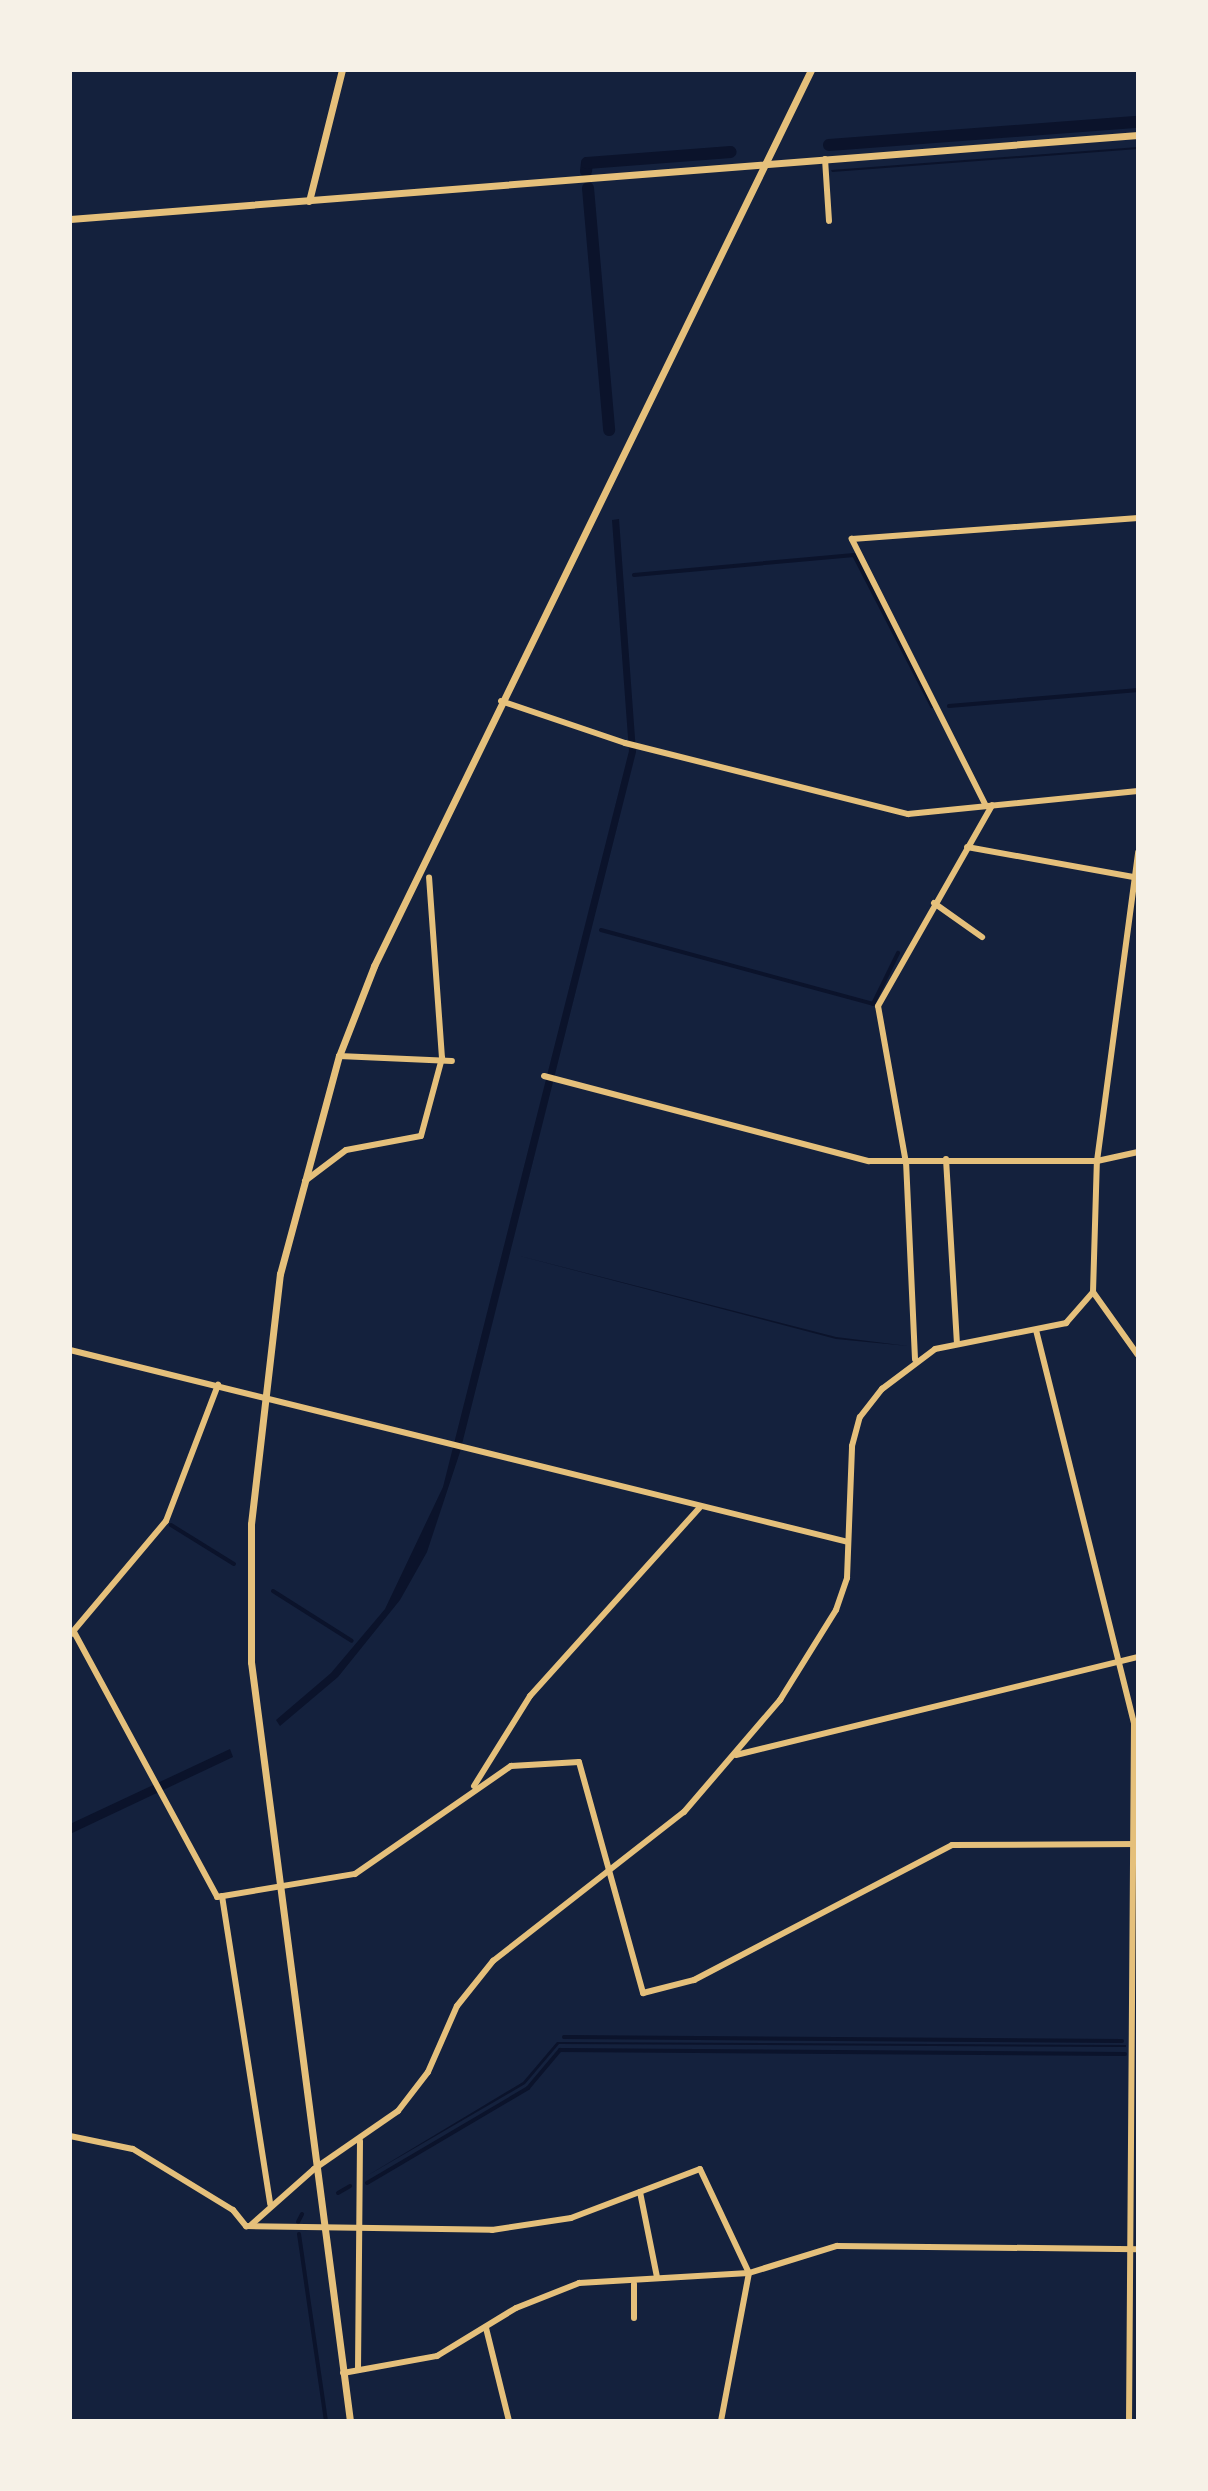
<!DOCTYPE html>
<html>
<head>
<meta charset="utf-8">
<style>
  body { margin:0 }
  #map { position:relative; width:1208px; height:2491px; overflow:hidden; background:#14213d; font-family:"Work Sans",sans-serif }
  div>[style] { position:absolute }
  .water>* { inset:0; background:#0b132b }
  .stream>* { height:4px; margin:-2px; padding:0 2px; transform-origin:2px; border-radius:2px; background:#0b132b }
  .canal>* { height:12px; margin:-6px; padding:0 6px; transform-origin:6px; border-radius:6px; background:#0b132b }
  .minor>* { height:6px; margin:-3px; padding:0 3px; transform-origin:3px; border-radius:3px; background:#e5c07b }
  .tertiary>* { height:7px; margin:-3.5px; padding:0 3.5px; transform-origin:3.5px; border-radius:3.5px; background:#e5c07b }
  span { translate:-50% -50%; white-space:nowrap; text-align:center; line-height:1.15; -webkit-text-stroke:6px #f6f1e7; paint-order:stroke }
  .frame { position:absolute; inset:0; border:72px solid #f6f1e7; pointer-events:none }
</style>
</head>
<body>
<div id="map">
  <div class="water">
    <i style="clip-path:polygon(1138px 147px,1138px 149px,832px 172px,831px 170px)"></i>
    <i style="clip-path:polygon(619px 519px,636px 752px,460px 1452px,427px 1552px,400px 1600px,338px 1677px,280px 1726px,276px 1720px,331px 1673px,385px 1609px,443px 1487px,629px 751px,612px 520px)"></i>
    <i style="clip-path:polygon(516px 1255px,836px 1337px,908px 1346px,836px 1339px)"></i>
    <i style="clip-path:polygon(230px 1749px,233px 1757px,70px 1834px,70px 1824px)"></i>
    <i style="clip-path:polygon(557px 2042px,1126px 2045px,1126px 2047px,559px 2044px,525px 2084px,365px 2177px,523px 2082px)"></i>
  </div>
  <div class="stream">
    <i style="left:634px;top:575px;width:221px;rotate:-5.2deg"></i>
    <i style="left:854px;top:555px;width:170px;rotate:62.7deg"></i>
    <i style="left:949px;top:706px;width:190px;rotate:-4.8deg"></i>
    <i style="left:601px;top:930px;width:282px;rotate:15.2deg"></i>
    <i style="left:873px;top:1004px;width:57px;rotate:-63.9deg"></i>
    <i style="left:171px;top:1525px;width:74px;rotate:31.8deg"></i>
    <i style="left:273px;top:1591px;width:93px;rotate:32.3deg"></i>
    <i style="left:564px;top:2037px;width:558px;rotate:0.41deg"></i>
    <i style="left:367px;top:2183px;width:187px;rotate:-30.5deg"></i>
    <i style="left:528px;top:2088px;width:50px;rotate:-49.9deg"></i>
    <i style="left:560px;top:2050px;width:565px;rotate:0.41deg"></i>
    <i style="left:338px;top:2193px;width:14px;rotate:-30deg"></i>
    <i style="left:298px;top:2222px;width:9px;rotate:-63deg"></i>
    <i style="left:299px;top:2234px;width:189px;rotate:81.8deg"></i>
  </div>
  <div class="canal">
    <i style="left:829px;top:145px;width:310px;rotate:-4.3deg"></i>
    <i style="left:586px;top:171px;width:8px;rotate:-83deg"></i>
    <i style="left:587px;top:163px;width:144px;rotate:-4.4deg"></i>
    <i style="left:588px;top:188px;width:243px;rotate:85deg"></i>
  </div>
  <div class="minor">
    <i style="left:825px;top:159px;width:62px;rotate:86.3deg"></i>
    <i style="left:501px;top:701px;width:131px;rotate:18.7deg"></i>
    <i style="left:625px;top:743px;width:292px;rotate:14.1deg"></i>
    <i style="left:908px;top:814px;width:231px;rotate:-5.7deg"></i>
    <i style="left:985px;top:804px;width:297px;rotate:-116.7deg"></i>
    <i style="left:852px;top:539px;width:287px;rotate:-4.2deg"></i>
    <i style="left:967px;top:847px;width:169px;rotate:10.2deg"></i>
    <i style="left:934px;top:903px;width:59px;rotate:35.3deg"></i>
    <i style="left:339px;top:1056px;width:113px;rotate:2.5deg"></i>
    <i style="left:544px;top:1076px;width:336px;rotate:14.7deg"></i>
    <i style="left:869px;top:1161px;width:228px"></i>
    <i style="left:1097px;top:1161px;width:42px;rotate:-12.4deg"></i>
    <i style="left:946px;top:1159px;width:184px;rotate:86.6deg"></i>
    <i style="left:305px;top:1181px;width:51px;rotate:-37.1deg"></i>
    <i style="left:346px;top:1150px;width:76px;rotate:-10.6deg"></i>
    <i style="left:421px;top:1136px;width:81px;rotate:-74.9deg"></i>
    <i style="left:442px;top:1058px;width:181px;rotate:-94.1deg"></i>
    <i style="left:1093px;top:1292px;width:77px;rotate:54.5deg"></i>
    <i style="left:1036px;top:1330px;width:406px;rotate:76deg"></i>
    <i style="left:1134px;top:1724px;width:697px;rotate:90.41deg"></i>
    <i style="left:70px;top:1350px;width:801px;rotate:13.86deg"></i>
    <i style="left:915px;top:1359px;width:196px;rotate:-92.6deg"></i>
    <i style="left:906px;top:1163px;width:159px;rotate:-100.1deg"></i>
    <i style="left:878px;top:1006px;width:231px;rotate:-60.4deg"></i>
    <i style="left:74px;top:1632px;width:301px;rotate:61.6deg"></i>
    <i style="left:217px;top:1897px;width:140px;rotate:-9.5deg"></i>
    <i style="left:355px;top:1874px;width:190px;rotate:-34.7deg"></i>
    <i style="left:511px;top:1766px;width:68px;rotate:-3.4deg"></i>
    <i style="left:579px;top:1762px;width:240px;rotate:74.5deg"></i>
    <i style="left:643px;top:1993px;width:53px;rotate:-14.3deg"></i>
    <i style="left:694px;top:1980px;width:291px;rotate:-27.6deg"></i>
    <i style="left:952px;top:1845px;width:186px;rotate:-0.3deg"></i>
    <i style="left:70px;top:1635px;width:149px;rotate:-49.9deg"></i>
    <i style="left:166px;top:1521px;width:146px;rotate:-69.1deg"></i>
    <i style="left:736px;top:1755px;width:414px;rotate:-13.7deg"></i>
    <i style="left:474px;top:1786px;width:106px;rotate:-58.1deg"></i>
    <i style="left:530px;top:1696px;width:254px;rotate:-48deg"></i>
    <i style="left:222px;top:1896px;width:312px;rotate:81.1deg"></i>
    <i style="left:70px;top:2136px;width:64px;rotate:11.7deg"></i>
    <i style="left:133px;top:2149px;width:117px;rotate:31.4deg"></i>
    <i style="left:233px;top:2210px;width:21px;rotate:51deg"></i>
    <i style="left:246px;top:2226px;width:246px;rotate:0.9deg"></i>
    <i style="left:492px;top:2230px;width:80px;rotate:-8.6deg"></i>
    <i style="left:571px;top:2218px;width:138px;rotate:-20.8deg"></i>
    <i style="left:700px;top:2169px;width:115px;rotate:64.8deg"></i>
    <i style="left:640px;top:2192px;width:87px;rotate:78.7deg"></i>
    <i style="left:251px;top:2225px;width:84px;rotate:-41.6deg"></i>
    <i style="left:314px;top:2169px;width:102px;rotate:-34.6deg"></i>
    <i style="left:398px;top:2111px;width:49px;rotate:-52.4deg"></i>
    <i style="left:428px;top:2072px;width:72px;rotate:-66.3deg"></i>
    <i style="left:457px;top:2006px;width:58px;rotate:-51.3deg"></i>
    <i style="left:493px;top:1961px;width:242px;rotate:-38deg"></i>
    <i style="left:684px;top:1812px;width:148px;rotate:-49.4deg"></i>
    <i style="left:780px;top:1700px;width:106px;rotate:-58.1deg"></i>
    <i style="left:836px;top:1610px;width:34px;rotate:-71deg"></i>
    <i style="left:847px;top:1578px;width:132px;rotate:-87.8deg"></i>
    <i style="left:852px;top:1446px;width:30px;rotate:-75deg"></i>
    <i style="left:860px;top:1417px;width:36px;rotate:-52deg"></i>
    <i style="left:882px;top:1389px;width:66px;rotate:-37deg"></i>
    <i style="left:935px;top:1349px;width:134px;rotate:-11.2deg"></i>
    <i style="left:1066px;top:1323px;width:41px;rotate:-48.9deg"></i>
    <i style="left:1093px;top:1292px;width:131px;rotate:-88.3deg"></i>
    <i style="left:1097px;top:1161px;width:312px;rotate:-82.4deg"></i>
    <i style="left:634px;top:2284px;width:34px;rotate:90deg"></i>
    <i style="left:486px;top:2328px;width:96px;rotate:76.1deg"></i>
    <i style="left:358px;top:2370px;width:229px;rotate:-89.5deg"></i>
    <i style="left:343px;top:2373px;width:96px;rotate:-10.3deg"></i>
    <i style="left:437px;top:2356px;width:92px;rotate:-31.3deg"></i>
    <i style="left:516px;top:2308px;width:68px;rotate:-21.6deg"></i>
    <i style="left:579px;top:2283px;width:170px;rotate:-3.4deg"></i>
    <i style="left:749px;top:2273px;width:92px;rotate:-17.1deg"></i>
    <i style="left:837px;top:2246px;width:301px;rotate:0.6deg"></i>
    <i style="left:721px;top:2421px;width:151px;rotate:-79.3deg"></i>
  </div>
  <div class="tertiary">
    <i style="left:309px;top:201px;width:135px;rotate:-75.9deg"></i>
    <i style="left:70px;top:219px;width:1071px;rotate:-4.5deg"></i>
    <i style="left:350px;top:2421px;width:765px;rotate:-97.43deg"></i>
    <i style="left:251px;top:1662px;width:138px;rotate:-90deg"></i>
    <i style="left:251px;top:1524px;width:252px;rotate:-83.4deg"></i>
    <i style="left:280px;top:1274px;width:226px;rotate:-74.9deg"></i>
    <i style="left:339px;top:1056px;width:97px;rotate:-68.7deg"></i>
    <i style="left:374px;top:966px;width:997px;rotate:-64deg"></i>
  </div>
  <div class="frame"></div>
</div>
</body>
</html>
